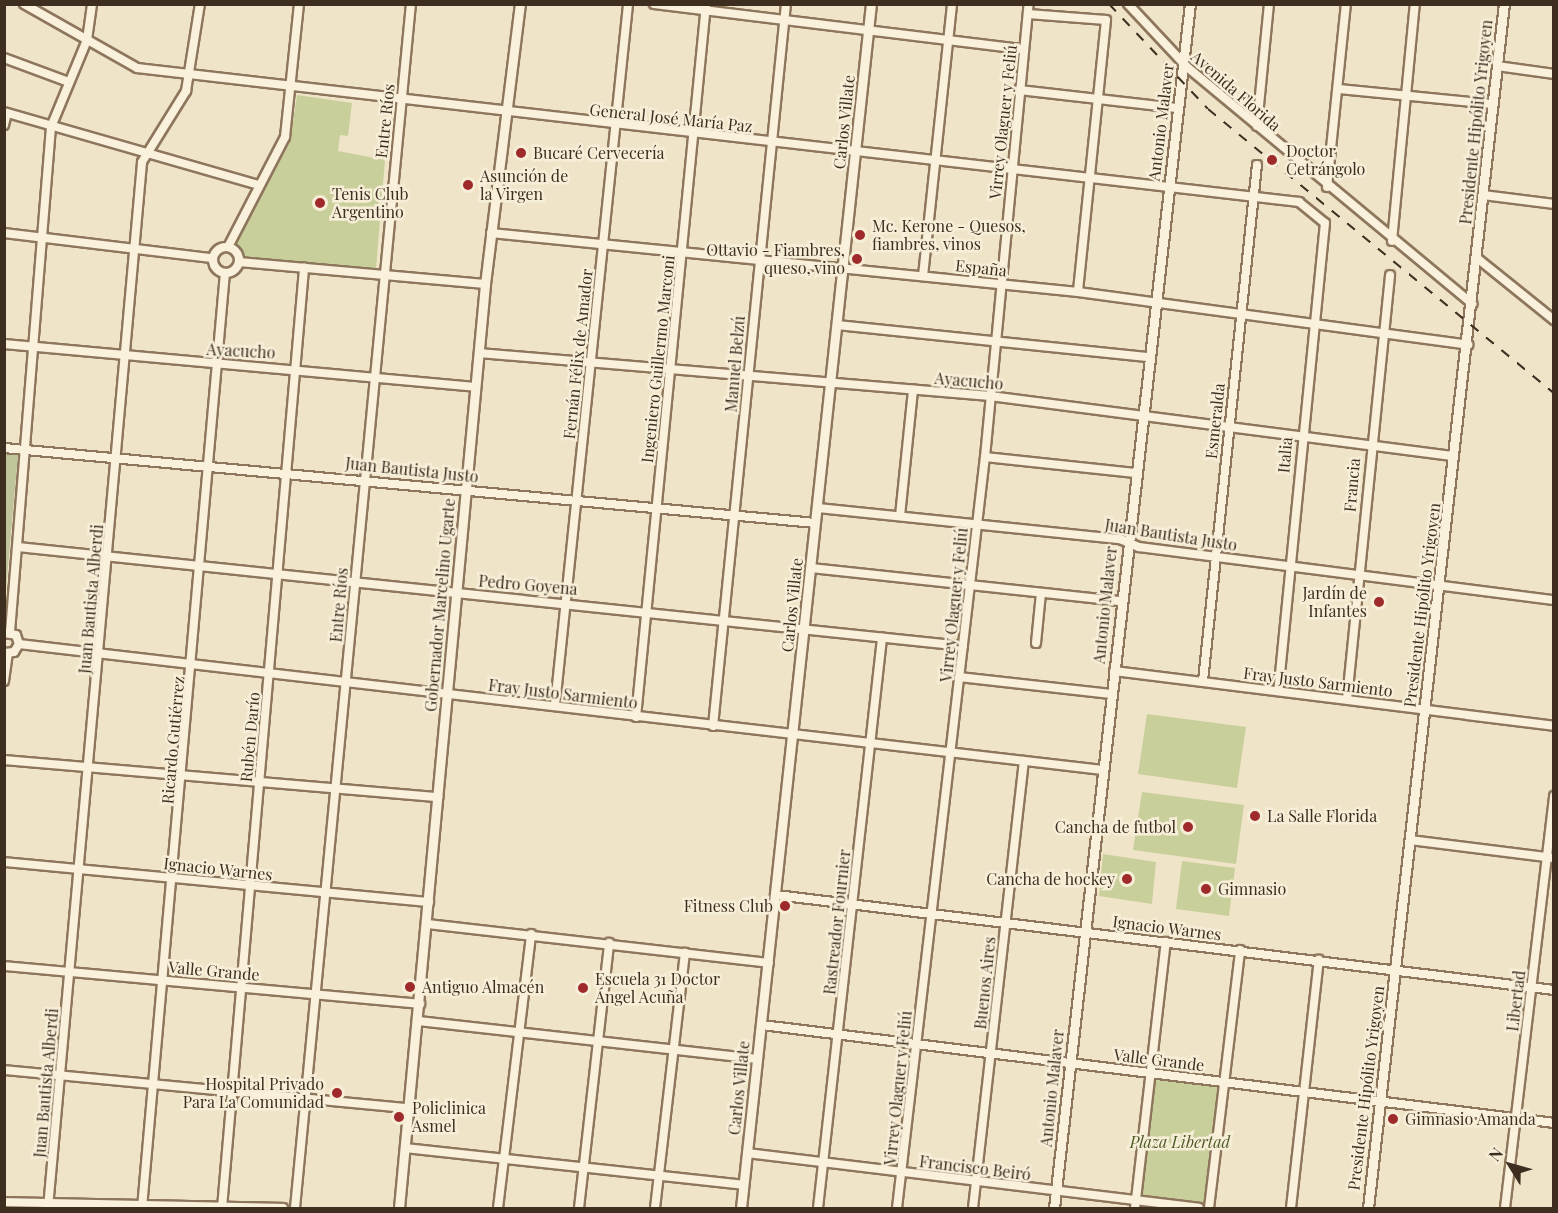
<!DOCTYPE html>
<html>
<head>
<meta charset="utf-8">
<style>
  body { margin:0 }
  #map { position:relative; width:1558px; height:1213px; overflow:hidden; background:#f0e4c8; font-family:"Playfair Display",serif }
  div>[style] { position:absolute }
  .green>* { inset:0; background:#c9cf9b }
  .cemetery>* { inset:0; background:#bfc49a }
  .roads { filter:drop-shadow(2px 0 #8d765c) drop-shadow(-2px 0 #8d765c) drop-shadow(0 2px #8d765c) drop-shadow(0 -2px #8d765c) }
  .minor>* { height:8px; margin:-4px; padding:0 4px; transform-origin:4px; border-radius:4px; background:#faf1dc }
  .minor>.ring { margin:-4px; padding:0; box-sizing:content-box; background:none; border:8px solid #faf1dc; border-radius:50% }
  .tertiary>* { height:9px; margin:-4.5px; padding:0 4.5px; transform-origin:4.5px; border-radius:4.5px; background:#faf1dc }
  .rail>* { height:2px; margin-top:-1px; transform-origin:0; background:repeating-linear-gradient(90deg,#3d2e20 0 10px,transparent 0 20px) }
  .dots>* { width:16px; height:16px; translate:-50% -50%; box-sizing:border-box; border:3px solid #f7eed8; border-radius:50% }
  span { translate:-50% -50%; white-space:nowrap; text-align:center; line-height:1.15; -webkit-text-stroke:5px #f7eed8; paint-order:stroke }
  .street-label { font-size:16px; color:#3d2e20 }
  .poi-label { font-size:16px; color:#3d2e20 }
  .left { translate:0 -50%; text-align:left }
  .right { translate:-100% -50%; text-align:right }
  .park-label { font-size:16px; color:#4d5a26; font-style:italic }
  .frame { position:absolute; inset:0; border:6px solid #3d2e20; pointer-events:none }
  .north { position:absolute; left:1480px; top:1135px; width:60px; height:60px; -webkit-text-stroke:4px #f7eed8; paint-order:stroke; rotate:307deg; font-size:16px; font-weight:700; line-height:24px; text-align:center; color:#3d2e20 }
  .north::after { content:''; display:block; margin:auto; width:21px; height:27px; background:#3d2e20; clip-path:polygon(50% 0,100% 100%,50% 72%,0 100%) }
</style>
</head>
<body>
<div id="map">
  <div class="green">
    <i style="clip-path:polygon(297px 95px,352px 103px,348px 136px,340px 135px,338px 151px,385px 160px,376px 269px,246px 257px,235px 247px,290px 142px)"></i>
    <i style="clip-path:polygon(1147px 714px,1246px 727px,1237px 788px,1138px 774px)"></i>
    <i style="clip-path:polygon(1142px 792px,1244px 805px,1236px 864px,1133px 850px)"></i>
    <i style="clip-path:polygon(1103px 854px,1156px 862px,1152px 904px,1099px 896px)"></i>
    <i style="clip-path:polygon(1182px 861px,1235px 868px,1229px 916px,1176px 909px)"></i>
    <i style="clip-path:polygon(1154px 1077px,1221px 1085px,1206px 1206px,1139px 1198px)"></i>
  </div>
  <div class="cemetery">
    <i style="clip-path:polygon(5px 454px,18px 455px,5px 600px,4px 454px)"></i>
  </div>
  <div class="roads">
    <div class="minor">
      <i style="left:24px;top:4px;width:130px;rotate:29.5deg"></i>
      <i style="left:137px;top:68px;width:1170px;rotate:6.58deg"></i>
      <i style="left:1299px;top:202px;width:33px;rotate:39deg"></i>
      <i style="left:1325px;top:223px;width:469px;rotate:95.7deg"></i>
      <i style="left:654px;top:4px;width:372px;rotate:7deg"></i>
      <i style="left:1128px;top:4px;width:86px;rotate:46.9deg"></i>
      <i style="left:1187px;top:67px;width:371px;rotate:39.7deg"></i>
      <i style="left:1028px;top:14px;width:78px;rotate:4.4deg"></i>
      <i style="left:1106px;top:20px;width:273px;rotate:95.9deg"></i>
      <i style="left:4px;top:58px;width:69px;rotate:20.3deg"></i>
      <i style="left:1497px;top:66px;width:58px;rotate:8deg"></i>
      <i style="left:1339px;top:89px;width:155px;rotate:5.6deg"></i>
      <i style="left:1019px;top:90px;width:159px;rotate:6.5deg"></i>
      <i style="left:4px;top:112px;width:264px;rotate:16deg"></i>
      <i style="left:4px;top:125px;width:12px;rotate:-76deg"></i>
      <i style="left:1257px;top:126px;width:123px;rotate:-84.4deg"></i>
      <i style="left:1327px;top:187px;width:184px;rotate:-84.1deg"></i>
      <i style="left:1483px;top:195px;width:72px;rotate:7.2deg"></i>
      <i style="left:4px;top:233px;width:209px;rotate:6.9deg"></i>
      <i style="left:491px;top:233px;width:590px;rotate:5.74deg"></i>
      <i style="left:1078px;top:292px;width:394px;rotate:7.7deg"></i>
      <i style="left:1392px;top:241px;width:238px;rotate:-84.5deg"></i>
      <i class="ring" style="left:213px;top:247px;width:18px;height:18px"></i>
      <i style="left:228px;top:247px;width:124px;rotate:-62.6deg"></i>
      <i style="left:285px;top:137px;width:134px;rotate:-84deg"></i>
      <i style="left:1477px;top:258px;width:99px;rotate:38.8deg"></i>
      <i style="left:239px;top:262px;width:247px;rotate:5.1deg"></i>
      <i style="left:923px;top:276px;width:274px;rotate:-83.9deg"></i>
      <i style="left:837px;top:325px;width:314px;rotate:5.9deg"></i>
      <i style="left:4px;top:344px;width:473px;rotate:5.2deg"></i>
      <i style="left:479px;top:353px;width:513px;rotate:4.81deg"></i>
      <i style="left:990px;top:396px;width:468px;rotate:7.4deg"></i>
      <i style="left:4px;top:448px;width:815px;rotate:5.28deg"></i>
      <i style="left:985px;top:457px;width:151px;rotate:6.1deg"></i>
      <i style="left:818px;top:508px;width:304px;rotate:5.9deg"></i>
      <i style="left:1120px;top:539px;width:21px;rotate:23deg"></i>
      <i style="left:1139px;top:547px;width:418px;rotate:7.3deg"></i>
      <i style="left:900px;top:516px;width:127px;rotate:-84.1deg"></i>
      <i style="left:18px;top:547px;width:950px;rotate:5.98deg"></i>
      <i style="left:811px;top:568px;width:312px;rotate:6.1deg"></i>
      <i style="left:10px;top:632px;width:507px;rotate:-85.36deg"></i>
      <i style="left:51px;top:127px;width:94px;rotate:-67.5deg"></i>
      <i style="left:87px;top:40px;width:36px;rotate:-82deg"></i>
      <i style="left:4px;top:633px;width:12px;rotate:9deg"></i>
      <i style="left:16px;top:635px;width:9px;rotate:72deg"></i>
      <i style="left:19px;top:644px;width:9px;rotate:122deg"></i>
      <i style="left:14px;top:652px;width:10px;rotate:174deg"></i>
      <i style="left:1036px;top:643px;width:50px;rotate:-84.3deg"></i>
      <i style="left:19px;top:644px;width:1091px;rotate:6.63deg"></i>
      <i style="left:1114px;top:671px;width:443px;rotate:7.1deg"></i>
      <i style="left:959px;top:677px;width:153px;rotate:6.4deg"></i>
      <i style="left:4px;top:681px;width:27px;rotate:-82deg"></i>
      <i style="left:1203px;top:681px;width:519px;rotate:-84.03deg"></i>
      <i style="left:1347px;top:699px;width:426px;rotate:-84.2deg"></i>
      <i style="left:555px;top:705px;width:705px;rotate:-84.05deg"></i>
      <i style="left:636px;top:717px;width:716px;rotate:-84.39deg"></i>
      <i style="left:713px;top:726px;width:726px;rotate:-84.23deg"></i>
      <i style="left:4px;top:760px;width:436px;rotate:4.9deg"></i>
      <i style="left:1410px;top:840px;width:145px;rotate:7.1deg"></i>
      <i style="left:4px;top:862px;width:427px;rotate:5.4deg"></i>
      <i style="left:776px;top:895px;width:784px;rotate:6.96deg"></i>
      <i style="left:427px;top:924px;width:344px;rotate:6.5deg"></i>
      <i style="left:4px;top:966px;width:418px;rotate:5.2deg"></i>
      <i style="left:418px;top:1021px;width:342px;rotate:6.4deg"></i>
      <i style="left:762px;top:1025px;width:798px;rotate:7.05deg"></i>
      <i style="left:4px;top:1070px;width:407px;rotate:5.4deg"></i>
      <i style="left:405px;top:1148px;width:340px;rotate:6.2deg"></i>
      <i style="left:747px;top:1153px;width:455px;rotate:6.9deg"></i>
      <i style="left:4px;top:1202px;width:279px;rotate:1.2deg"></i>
      <i style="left:48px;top:1208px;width:1050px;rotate:-84.86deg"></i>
      <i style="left:142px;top:162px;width:84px;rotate:-58.2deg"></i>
      <i style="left:186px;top:91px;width:88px;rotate:-80.9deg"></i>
      <i style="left:142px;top:1208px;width:939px;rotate:-84.93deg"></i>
      <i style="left:222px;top:1208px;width:944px;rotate:-85.01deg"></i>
      <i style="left:295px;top:1208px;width:1210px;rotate:-84.5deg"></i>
      <i style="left:498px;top:1208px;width:276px;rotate:-83.1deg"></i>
      <i style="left:579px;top:1208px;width:267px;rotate:-83.5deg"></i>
      <i style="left:655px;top:1208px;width:257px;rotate:-83.3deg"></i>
      <i style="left:818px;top:1208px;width:574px;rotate:-83.59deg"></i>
      <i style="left:897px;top:1208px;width:756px;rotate:-83.32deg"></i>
      <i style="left:985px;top:457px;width:455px;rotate:-84.5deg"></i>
      <i style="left:973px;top:1208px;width:450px;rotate:-83.5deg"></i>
      <i style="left:1135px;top:1208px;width:268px;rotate:-83.4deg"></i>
      <i style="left:1209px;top:1208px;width:260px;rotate:-83.1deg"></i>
      <i style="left:1291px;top:1208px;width:250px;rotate:-83.6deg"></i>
      <i style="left:1505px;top:1208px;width:415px;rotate:-83.2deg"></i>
    </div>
    <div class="tertiary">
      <i style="left:399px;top:1208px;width:928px;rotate:-84.68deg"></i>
      <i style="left:485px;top:284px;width:282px;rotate:-82.9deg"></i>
      <i style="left:741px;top:1208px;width:1211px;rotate:-83.84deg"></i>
      <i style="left:1054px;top:1208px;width:1212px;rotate:-83.56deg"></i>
      <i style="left:1368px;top:1208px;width:1212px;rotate:-83.56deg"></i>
    </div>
  </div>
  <div class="rail">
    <i style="left:1109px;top:4px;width:144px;rotate:46.7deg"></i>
    <i style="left:1208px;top:109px;width:448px;rotate:39.4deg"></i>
  </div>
  <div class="dots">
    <i style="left:521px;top:153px;background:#9e2a2b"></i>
    <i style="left:1272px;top:160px;background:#9e2a2b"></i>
    <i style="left:468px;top:185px;background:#9e2a2b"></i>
    <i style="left:320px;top:203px;background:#9e2a2b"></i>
    <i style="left:860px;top:235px;background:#9e2a2b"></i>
    <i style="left:857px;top:259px;background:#9e2a2b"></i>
    <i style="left:1379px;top:602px;background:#9e2a2b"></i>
    <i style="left:1255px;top:816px;background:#9e2a2b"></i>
    <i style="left:1188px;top:827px;background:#9e2a2b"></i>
    <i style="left:1127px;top:879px;background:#9e2a2b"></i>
    <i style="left:1206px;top:889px;background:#9e2a2b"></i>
    <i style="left:785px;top:906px;background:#9e2a2b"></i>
    <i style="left:410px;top:987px;background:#9e2a2b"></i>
    <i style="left:583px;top:988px;background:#9e2a2b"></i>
    <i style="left:337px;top:1093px;background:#9e2a2b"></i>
    <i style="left:399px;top:1117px;background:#9e2a2b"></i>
    <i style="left:1393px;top:1119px;background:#9e2a2b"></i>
  </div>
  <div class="street-label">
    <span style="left:1236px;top:91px;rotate:41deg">Avenida Florida</span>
    <span style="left:671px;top:118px;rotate:6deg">General José María Paz</span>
    <span style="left:385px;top:121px;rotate:-84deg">Entre Ríos</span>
    <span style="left:844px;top:122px;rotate:-84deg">Carlos Villate</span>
    <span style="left:1003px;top:122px;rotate:-84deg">Virrey Olaguer y Feliú</span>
    <span style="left:1161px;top:122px;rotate:-83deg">Antonio Malaver</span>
    <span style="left:1476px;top:122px;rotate:-84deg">Presidente Hipólito Yrigoyen</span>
    <span style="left:981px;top:268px;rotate:6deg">España</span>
    <span style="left:241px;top:351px;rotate:3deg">Ayacucho</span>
    <span style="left:578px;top:354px;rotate:-84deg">Fernán Félix de Amador</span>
    <span style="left:658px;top:359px;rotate:-84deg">Ingeniero Guillermo Marconi</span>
    <span style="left:735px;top:364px;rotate:-85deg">Manuel Belzú</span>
    <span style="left:969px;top:381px;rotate:5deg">Ayacucho</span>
    <span style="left:1215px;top:421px;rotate:-84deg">Esmeralda</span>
    <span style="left:1285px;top:455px;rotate:-85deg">Italia</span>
    <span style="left:412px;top:470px;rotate:6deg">Juan Bautista Justo</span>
    <span style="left:1352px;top:485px;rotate:-85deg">Francia</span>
    <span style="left:1171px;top:535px;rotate:9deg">Juan Bautista Justo</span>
    <span style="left:528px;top:585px;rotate:5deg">Pedro Goyena</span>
    <span style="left:91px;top:599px;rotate:-85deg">Juan Bautista Alberdi</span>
    <span style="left:339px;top:605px;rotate:-85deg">Entre Ríos</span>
    <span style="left:440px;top:605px;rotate:-85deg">Gobernador Marcelino Ugarte</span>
    <span style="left:792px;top:605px;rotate:-84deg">Carlos Villate</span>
    <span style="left:954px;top:605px;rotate:-84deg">Virrey Olaguer y Feliú</span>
    <span style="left:1105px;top:605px;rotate:-84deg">Antonio Malaver</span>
    <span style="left:1422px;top:605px;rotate:-83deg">Presidente Hipólito Yrigoyen</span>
    <span style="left:1318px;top:682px;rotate:7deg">Fray Justo Sarmiento</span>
    <span style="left:563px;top:694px;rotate:7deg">Fray Justo Sarmiento</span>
    <span style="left:250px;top:737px;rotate:-85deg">Rubén Darío</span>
    <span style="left:173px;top:740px;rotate:-85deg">Ricardo Gutiérrez</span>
    <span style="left:218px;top:869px;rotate:6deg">Ignacio Warnes</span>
    <span style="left:837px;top:922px;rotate:-84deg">Rastreador Fournier</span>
    <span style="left:1167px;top:928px;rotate:7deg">Ignacio Warnes</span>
    <span style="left:214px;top:971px;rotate:5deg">Valle Grande</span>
    <span style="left:985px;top:983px;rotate:-84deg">Buenos Aires</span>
    <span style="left:1516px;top:1001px;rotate:-83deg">Libertad</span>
    <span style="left:1159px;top:1060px;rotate:7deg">Valle Grande</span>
    <span style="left:46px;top:1083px;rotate:-85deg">Juan Bautista Alberdi</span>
    <span style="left:739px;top:1088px;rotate:-84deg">Carlos Villate</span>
    <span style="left:898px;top:1088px;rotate:-84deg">Virrey Olaguer y Feliú</span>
    <span style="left:1052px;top:1088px;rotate:-84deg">Antonio Malaver</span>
    <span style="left:1366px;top:1088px;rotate:-83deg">Presidente Hipólito Yrigoyen</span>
    <span style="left:975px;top:1168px;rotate:7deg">Francisco Beiró</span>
  </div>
  <div class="poi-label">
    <span class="left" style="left:1286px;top:160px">Doctor<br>Cetrángolo</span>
    <span class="left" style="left:533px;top:153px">Bucaré Cervecería</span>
    <span class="left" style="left:480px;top:185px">Asunción de<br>la Virgen</span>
    <span class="left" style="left:332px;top:203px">Tenis Club<br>Argentino</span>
    <span class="left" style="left:872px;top:235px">Mc. Kerone - Quesos,<br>fiambres, vinos</span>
    <span class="right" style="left:845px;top:259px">Ottavio - Fiambres,<br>queso, vino</span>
    <span class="right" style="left:1367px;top:602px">Jardín de<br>Infantes</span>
    <span class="left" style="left:1267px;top:816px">La Salle Florida</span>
    <span class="right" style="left:1176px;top:827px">Cancha de futbol</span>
    <span class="right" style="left:1115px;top:879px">Cancha de hockey</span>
    <span class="left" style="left:1218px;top:889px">Gimnasio</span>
    <span class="right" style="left:773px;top:906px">Fitness Club</span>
    <span class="left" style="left:595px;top:988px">Escuela 31 Doctor<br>Ángel Acuña</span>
    <span class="left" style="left:422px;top:987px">Antiguo Almacén</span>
    <span class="right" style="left:324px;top:1093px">Hospital Privado<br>Para La Comunidad</span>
    <span class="left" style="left:412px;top:1117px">Policlinica<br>Asmel</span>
    <span class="left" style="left:1405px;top:1119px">Gimnasio Amanda</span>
  </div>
  <div class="park-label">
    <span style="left:1180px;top:1142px">Plaza Libertad</span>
  </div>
  <div class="frame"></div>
  <div class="north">N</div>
</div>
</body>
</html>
